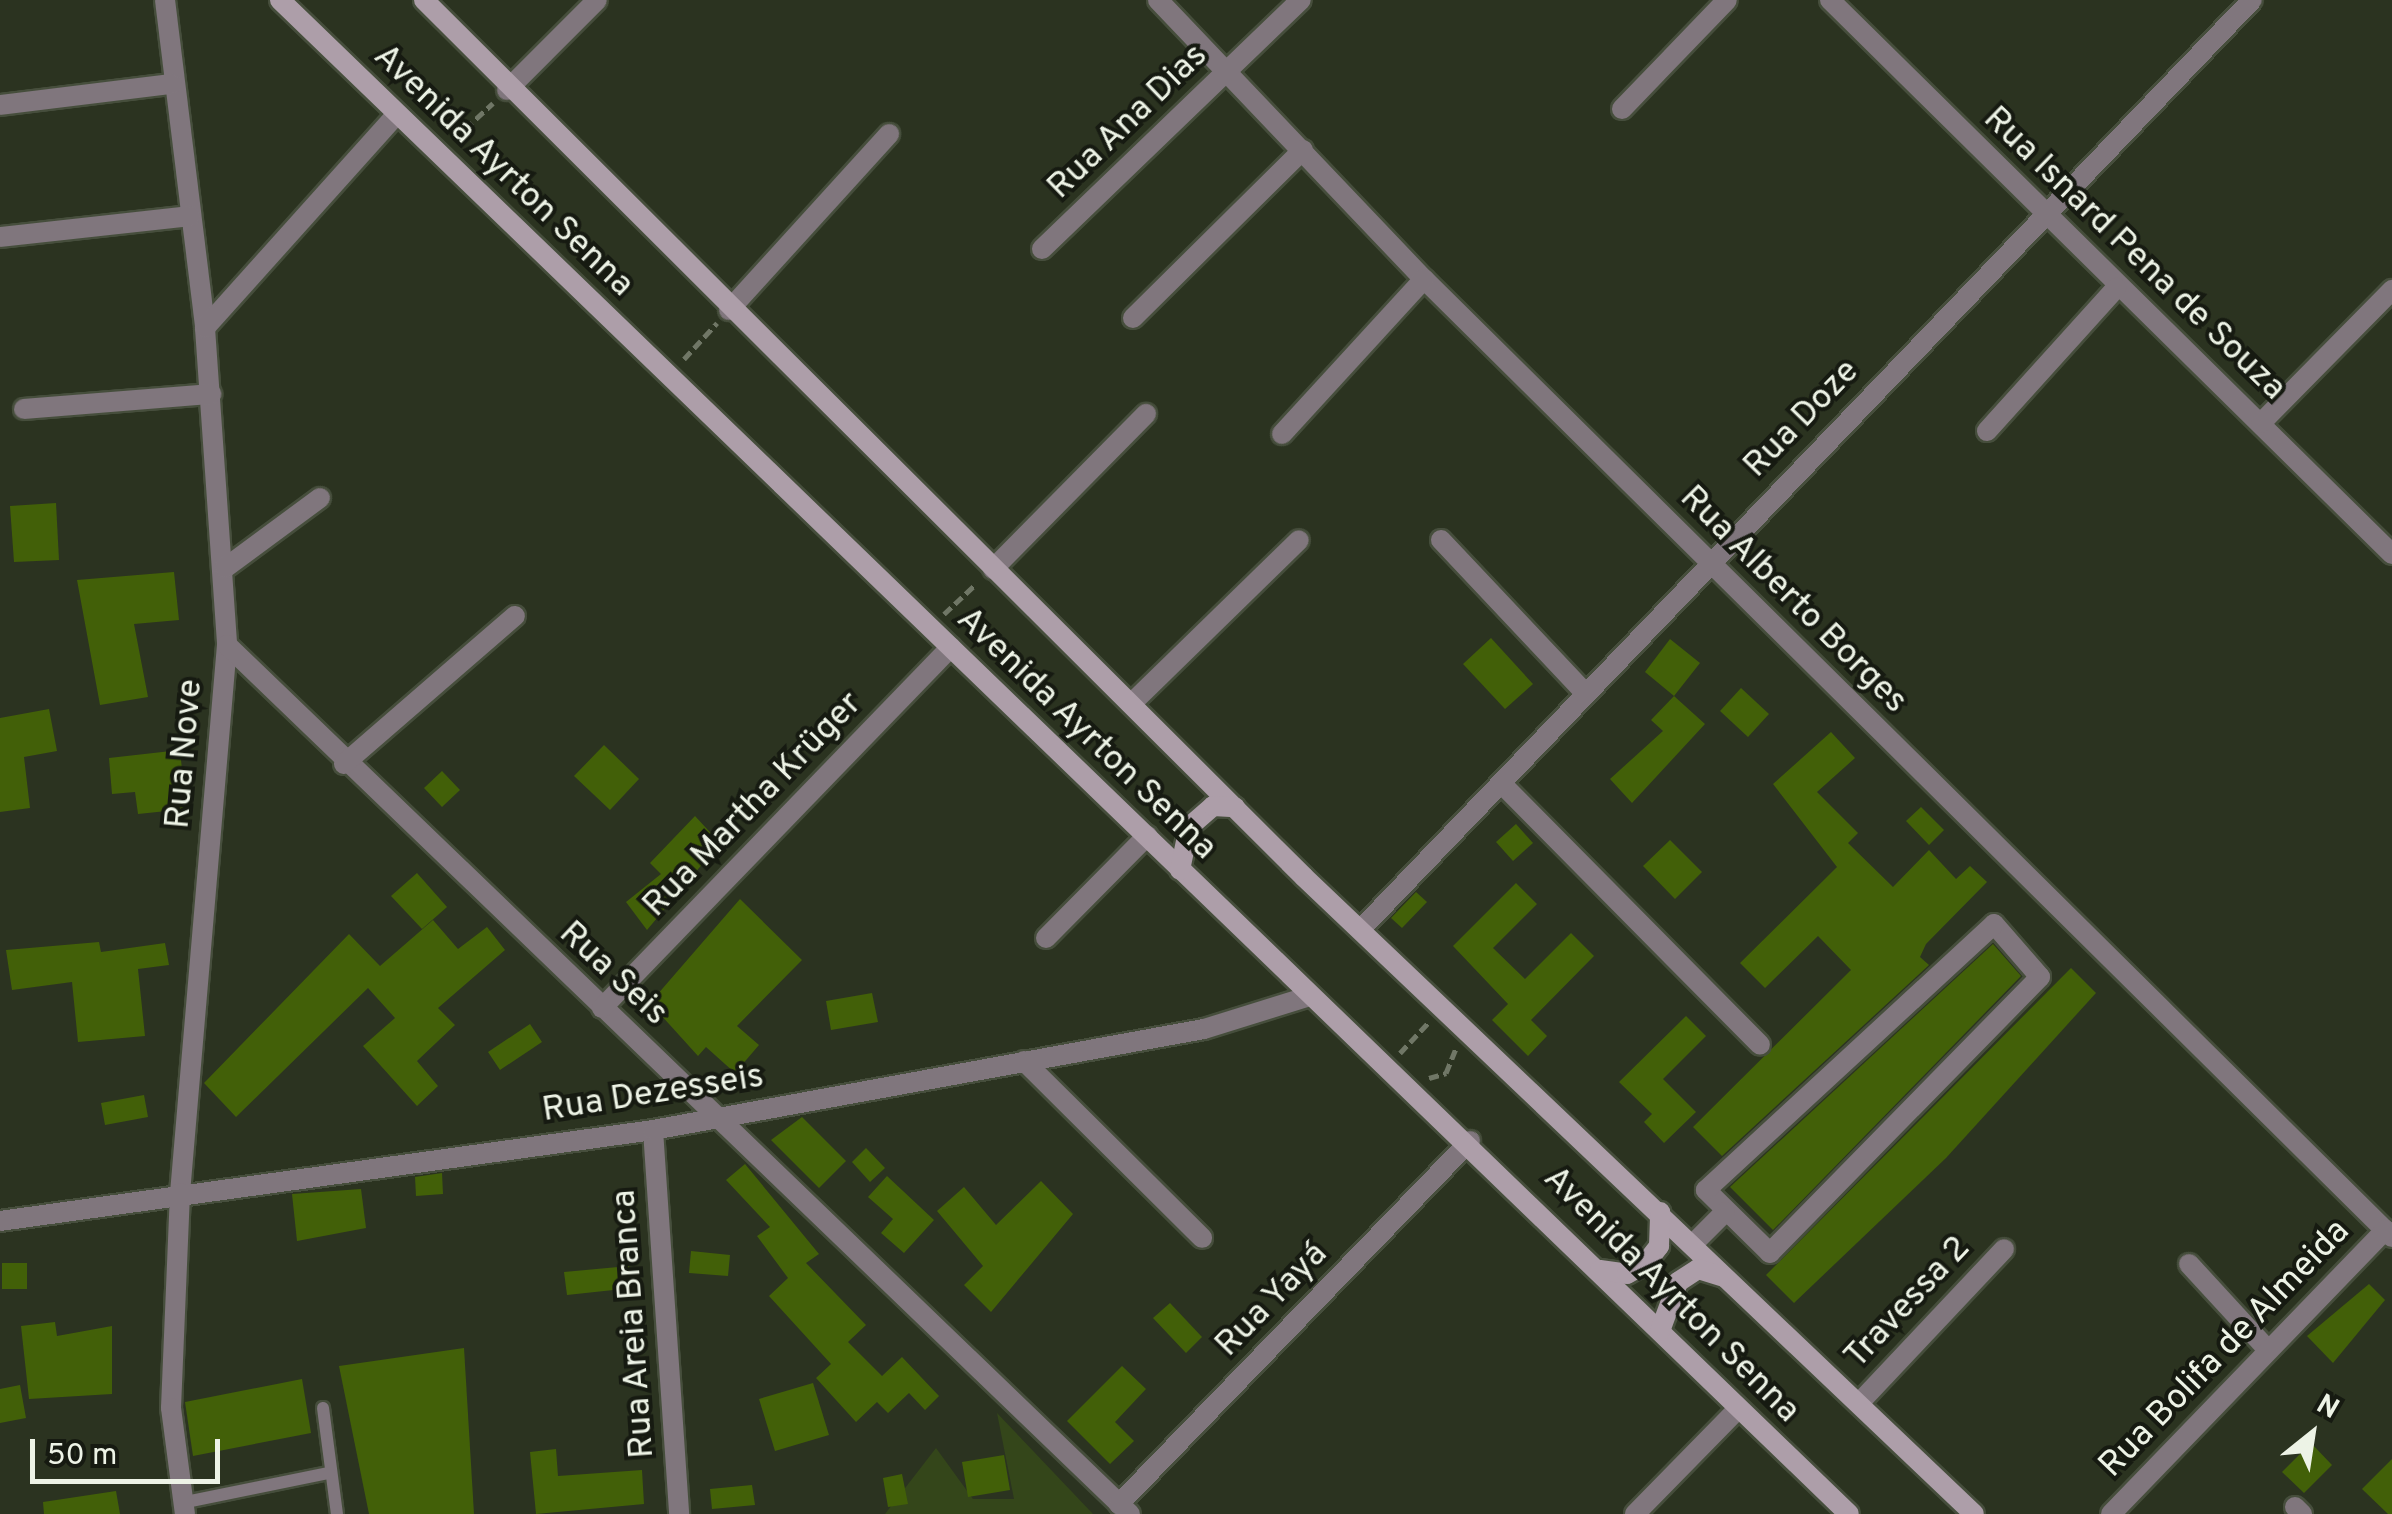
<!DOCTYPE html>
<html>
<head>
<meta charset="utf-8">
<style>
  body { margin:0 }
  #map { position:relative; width:2392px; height:1514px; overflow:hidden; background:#2b3320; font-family:Overpass,sans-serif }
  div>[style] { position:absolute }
  .green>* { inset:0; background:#34461a }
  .building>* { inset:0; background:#426008 }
  .path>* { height:5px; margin-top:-2.5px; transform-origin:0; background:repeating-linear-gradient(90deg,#707766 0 10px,transparent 0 15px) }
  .roads { filter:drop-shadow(2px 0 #464e3c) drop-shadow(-2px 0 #464e3c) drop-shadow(0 2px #464e3c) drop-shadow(0 -2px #464e3c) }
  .lane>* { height:12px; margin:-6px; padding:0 6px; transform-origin:6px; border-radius:6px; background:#80767d }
  .street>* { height:20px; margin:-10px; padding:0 10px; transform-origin:10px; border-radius:10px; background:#80767d }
  .secondary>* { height:20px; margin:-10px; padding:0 10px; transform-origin:10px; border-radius:10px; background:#ad9ea9 }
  span { translate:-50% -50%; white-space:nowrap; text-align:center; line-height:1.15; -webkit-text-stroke:8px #161a11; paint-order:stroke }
  .street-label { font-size:35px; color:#edf3e6 }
  .north { position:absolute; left:2262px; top:1384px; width:100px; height:100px; -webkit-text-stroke:8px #161a11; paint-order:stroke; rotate:30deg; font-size:28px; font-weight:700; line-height:40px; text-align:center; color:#edf3e6 }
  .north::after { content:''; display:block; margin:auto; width:35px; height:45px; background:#edf3e6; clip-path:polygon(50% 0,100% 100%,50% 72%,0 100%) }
  .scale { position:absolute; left:30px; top:1439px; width:190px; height:45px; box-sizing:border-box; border:5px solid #edf3e6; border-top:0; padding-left:12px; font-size:30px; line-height:35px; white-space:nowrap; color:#edf3e6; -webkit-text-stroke:8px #161a11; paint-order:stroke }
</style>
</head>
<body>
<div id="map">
  <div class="green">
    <i style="clip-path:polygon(997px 1413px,1093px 1514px,885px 1514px,936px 1448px,973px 1499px,1014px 1499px)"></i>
  </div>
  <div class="building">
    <i style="clip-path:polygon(56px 503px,59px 560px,14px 562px,10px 506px)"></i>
    <i style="clip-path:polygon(174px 572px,179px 620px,134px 624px,148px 697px,100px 705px,77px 580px)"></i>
    <i style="clip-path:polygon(1491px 638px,1533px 684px,1505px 709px,1463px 664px)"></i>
    <i style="clip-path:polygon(1670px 639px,1700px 663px,1674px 696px,1645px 672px)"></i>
    <i style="clip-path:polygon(1741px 688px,1769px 714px,1748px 737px,1720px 711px)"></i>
    <i style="clip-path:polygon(1674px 696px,1705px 724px,1632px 803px,1610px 779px,1663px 731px,1651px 720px)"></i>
    <i style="clip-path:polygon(49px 709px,57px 751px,24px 757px,30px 808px,0 812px,0 718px)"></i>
    <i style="clip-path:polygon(1831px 732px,1855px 758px,1817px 792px,1858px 833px,1848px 843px,1893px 887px,1929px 850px,1956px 879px,1970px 866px,1987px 882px,1926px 944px,1920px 957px,1929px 965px,1722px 1156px,1693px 1127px,1851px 970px,1818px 936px,1765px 988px,1740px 963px,1837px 867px,1773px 784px)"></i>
    <i style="clip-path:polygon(604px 745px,639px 779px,610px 810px,574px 776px)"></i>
    <i style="clip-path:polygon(180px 750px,186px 809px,138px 814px,135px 792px,112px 794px,109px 758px)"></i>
    <i style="clip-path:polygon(442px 771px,460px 790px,442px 807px,424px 788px)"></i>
    <i style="clip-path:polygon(1921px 807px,1944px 830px,1929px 845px,1906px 821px)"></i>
    <i style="clip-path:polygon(695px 816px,720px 843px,647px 930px,626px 902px,661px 874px,650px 863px)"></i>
    <i style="clip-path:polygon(1516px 824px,1533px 843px,1513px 861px,1496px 842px)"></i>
    <i style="clip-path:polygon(1670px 840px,1702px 872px,1675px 899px,1643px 866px)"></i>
    <i style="clip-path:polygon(417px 873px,447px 907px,422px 929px,391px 896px)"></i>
    <i style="clip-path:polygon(1516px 883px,1537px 904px,1493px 948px,1525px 979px,1571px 933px,1594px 956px,1531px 1020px,1547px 1036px,1528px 1056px,1492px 1020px,1508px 1004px,1453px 946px)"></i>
    <i style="clip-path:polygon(1416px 892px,1427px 902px,1402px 928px,1391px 918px)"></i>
    <i style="clip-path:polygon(740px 899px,802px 960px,737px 1026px,759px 1045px,735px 1073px,706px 1047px,698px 1056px,650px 1003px)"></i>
    <i style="clip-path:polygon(433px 920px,458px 949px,487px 927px,505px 950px,438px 1008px,455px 1025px,417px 1061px,438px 1086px,417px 1106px,363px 1046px,395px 1018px,368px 988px,236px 1117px,204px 1083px,349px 934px,380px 966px)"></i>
    <i style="clip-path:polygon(99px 942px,101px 952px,165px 943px,169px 965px,138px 969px,145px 1036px,78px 1042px,72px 982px,12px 990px,6px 950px)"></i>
    <i style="clip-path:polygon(1993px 944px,2021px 976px,1773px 1230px,1730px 1187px)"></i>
    <i style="clip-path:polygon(2071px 968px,2096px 993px,1946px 1158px,1794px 1303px,1766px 1275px)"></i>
    <i style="clip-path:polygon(872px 993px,878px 1022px,831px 1030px,826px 1001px)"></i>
    <i style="clip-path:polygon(1686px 1016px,1706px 1036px,1663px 1079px,1696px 1112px,1664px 1143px,1644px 1122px,1652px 1114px,1619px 1082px)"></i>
    <i style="clip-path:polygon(530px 1024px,542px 1042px,500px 1070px,488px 1052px)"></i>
    <i style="clip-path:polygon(144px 1095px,148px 1117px,105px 1125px,101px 1103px)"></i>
    <i style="clip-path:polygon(802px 1117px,846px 1161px,819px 1188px,771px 1140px)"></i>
    <i style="clip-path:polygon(866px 1148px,885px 1168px,870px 1182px,852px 1162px)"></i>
    <i style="clip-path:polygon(745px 1164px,819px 1254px,806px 1263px,866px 1325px,848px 1342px,882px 1376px,902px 1357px,939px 1396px,925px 1410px,909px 1393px,888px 1413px,877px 1402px,856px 1422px,816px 1378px,831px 1364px,769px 1296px,788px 1278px,757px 1236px,770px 1227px,726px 1180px)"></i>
    <i style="clip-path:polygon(442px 1173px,443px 1194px,416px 1196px,415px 1177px)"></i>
    <i style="clip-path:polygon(887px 1176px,934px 1220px,904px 1253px,881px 1233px,893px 1219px,868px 1197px)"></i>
    <i style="clip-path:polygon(1041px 1181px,1073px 1214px,991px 1312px,964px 1285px,983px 1266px,937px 1211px,964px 1187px,996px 1225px)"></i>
    <i style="clip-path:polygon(361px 1189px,366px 1228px,297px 1241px,292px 1194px)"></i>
    <i style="clip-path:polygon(691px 1251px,730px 1255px,728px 1276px,689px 1273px)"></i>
    <i style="clip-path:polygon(2px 1263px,27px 1263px,27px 1289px,2px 1289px)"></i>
    <i style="clip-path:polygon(629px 1266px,632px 1288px,567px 1295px,564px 1272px)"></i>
    <i style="clip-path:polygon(2369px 1284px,2385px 1300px,2333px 1363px,2307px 1336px)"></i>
    <i style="clip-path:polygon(1170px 1303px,1202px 1337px,1186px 1353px,1153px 1318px)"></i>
    <i style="clip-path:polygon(55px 1322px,57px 1336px,112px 1326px,112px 1394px,29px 1399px,21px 1326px)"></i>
    <i style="clip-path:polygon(464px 1348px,474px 1514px,369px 1514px,339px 1366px)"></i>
    <i style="clip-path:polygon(1122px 1366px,1146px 1389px,1115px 1422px,1134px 1441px,1110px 1464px,1067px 1421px)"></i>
    <i style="clip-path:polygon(302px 1379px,311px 1433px,193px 1456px,185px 1402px)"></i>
    <i style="clip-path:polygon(813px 1383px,829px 1435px,775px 1451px,759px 1399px)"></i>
    <i style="clip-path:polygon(20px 1385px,26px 1418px,0 1423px,0 1389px)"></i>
    <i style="clip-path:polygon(2311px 1443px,2332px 1465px,2304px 1493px,2282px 1472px)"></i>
    <i style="clip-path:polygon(556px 1449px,558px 1476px,642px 1470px,644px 1504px,536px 1514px,530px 1452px)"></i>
    <i style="clip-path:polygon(1004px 1455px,1010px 1490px,968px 1497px,962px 1462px)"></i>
    <i style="clip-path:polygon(2392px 1459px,2392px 1514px,2388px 1514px,2362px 1489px)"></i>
    <i style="clip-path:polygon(902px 1474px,908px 1504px,888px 1507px,883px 1478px)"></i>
    <i style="clip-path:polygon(752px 1485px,755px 1505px,712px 1509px,710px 1489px)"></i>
    <i style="clip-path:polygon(116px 1491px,120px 1514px,44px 1514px,43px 1502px)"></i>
  </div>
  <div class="path">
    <i style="left:454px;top:139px;width:53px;rotate:-42.7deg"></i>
    <i style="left:684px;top:359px;width:49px;rotate:-47.5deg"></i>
    <i style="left:944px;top:614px;width:44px;rotate:-43.2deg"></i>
    <i style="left:1400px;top:1053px;width:41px;rotate:-47deg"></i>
    <i style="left:1429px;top:1078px;width:18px;rotate:-16deg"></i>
    <i style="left:1446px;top:1073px;width:27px;rotate:-68deg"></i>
  </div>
  <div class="roads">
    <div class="lane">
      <i style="left:323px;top:1408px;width:107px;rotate:82.5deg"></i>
      <i style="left:181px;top:1503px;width:151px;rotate:-11.5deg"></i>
    </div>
    <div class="street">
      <i style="left:165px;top:0;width:330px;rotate:83deg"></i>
      <i style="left:205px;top:328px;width:318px;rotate:86deg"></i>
      <i style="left:227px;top:645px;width:550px;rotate:94.9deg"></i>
      <i style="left:180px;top:1193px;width:215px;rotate:92.4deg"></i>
      <i style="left:171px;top:1408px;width:107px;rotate:82.5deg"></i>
      <i style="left:1158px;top:0;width:385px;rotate:46.4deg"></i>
      <i style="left:1424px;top:279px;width:1362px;rotate:44.7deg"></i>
      <i style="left:1830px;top:0;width:789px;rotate:44.59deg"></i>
      <i style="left:507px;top:90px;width:127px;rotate:-45deg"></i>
      <i style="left:0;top:105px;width:173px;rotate:-7deg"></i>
      <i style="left:1622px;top:109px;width:151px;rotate:-46.1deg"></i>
      <i style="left:0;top:237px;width:191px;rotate:-6.3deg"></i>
      <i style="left:1042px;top:249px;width:359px;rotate:-43.9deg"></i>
      <i style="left:729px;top:310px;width:238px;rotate:-47.7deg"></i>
      <i style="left:1133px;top:318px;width:239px;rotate:-44.7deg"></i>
      <i style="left:205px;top:328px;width:285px;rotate:-48.1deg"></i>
      <i style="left:24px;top:409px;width:188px;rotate:-4.6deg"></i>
      <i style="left:2261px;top:423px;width:187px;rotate:-45.4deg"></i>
      <i style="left:1987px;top:431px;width:193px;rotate:-47.9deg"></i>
      <i style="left:1282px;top:434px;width:210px;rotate:-47.5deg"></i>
      <i style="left:1441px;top:540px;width:210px;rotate:46.7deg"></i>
      <i style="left:225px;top:568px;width:118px;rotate:-36.4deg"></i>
      <i style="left:993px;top:569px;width:218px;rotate:-45.4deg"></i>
      <i style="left:227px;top:645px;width:1253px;rotate:43.9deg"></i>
      <i style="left:1132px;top:703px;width:233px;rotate:-44.3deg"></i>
      <i style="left:344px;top:764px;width:226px;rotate:-40.9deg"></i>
      <i style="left:1501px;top:783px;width:368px;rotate:45.3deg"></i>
      <i style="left:1994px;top:924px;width:70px;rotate:49deg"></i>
      <i style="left:2040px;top:977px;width:386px;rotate:134.4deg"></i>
      <i style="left:1770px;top:1253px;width:90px;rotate:-135.5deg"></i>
      <i style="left:1706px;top:1190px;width:392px;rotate:-42.7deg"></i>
      <i style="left:1361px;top:929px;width:1287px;rotate:-46.2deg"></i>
      <i style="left:1046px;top:938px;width:144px;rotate:-45.3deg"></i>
      <i style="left:602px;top:1008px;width:502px;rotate:-45.97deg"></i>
      <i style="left:1024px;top:1061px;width:251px;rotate:44.8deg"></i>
      <i style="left:653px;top:1130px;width:385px;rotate:86.1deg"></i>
      <i style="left:0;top:1221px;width:659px;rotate:-7.93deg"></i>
      <i style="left:653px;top:1130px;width:560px;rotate:-10.39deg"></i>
      <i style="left:1204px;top:1029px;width:111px;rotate:-17.3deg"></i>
      <i style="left:1693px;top:1244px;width:45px;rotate:-45deg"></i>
      <i style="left:2189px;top:1264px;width:117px;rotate:47.4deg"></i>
      <i style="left:1860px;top:1402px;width:210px;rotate:-46.7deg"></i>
      <i style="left:1119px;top:1504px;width:505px;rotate:-45.96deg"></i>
      <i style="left:2295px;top:1507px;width:10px;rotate:45deg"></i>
      <i style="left:1635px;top:1514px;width:147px;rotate:-45.6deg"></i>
      <i style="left:2111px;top:1514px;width:395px;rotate:-46deg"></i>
    </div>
    <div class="secondary">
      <i style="left:280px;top:0;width:2180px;rotate:43.98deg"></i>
      <i style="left:424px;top:0;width:1242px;rotate:44.9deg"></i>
      <i style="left:1304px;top:877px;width:924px;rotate:43.55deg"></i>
      <i style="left:1180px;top:870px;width:44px;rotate:-78.2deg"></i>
      <i style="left:1189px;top:827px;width:32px;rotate:-41deg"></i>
      <i style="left:1213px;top:806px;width:22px;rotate:3deg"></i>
      <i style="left:1600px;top:1270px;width:27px;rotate:8deg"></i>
      <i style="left:1627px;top:1274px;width:21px;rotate:-29deg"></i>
      <i style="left:1645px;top:1264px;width:23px;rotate:-52deg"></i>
      <i style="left:1659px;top:1246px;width:34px;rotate:-88deg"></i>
      <i style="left:1660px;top:1331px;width:52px;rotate:-69.8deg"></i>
      <i style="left:1678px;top:1282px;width:24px;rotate:-33deg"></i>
      <i style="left:1698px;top:1269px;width:27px;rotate:17deg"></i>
    </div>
  </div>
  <div class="street-label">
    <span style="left:1128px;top:122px;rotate:-44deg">Rua Ana Dias</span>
    <span style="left:503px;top:171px;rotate:44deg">Avenida Ayrton Senna</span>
    <span style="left:2134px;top:254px;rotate:44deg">Rua Isnard Pena de Souza</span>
    <span style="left:1802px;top:419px;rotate:-46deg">Rua Doze</span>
    <span style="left:1793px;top:600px;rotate:45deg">Rua Alberto Borges</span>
    <span style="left:1086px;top:734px;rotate:44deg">Avenida Ayrton Senna</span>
    <span style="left:185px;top:754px;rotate:-85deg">Rua Nove</span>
    <span style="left:753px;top:805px;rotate:-46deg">Rua Martha Krüger</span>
    <span style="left:613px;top:974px;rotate:43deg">Rua Seis</span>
    <span style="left:653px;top:1094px;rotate:-9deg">Rua Dezesseis</span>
    <span style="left:1671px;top:1295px;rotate:45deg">Avenida Ayrton Senna</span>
    <span style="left:1272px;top:1300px;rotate:-46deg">Rua Yayá</span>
    <span style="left:1908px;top:1303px;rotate:-47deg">Travessa 2</span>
    <span style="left:634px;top:1324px;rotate:-94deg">Rua Areia Branca</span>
    <span style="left:2225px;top:1349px;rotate:-46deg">Rua Bolifa de Almeida</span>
  </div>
  <div class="north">N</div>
  <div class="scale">50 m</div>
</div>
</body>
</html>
